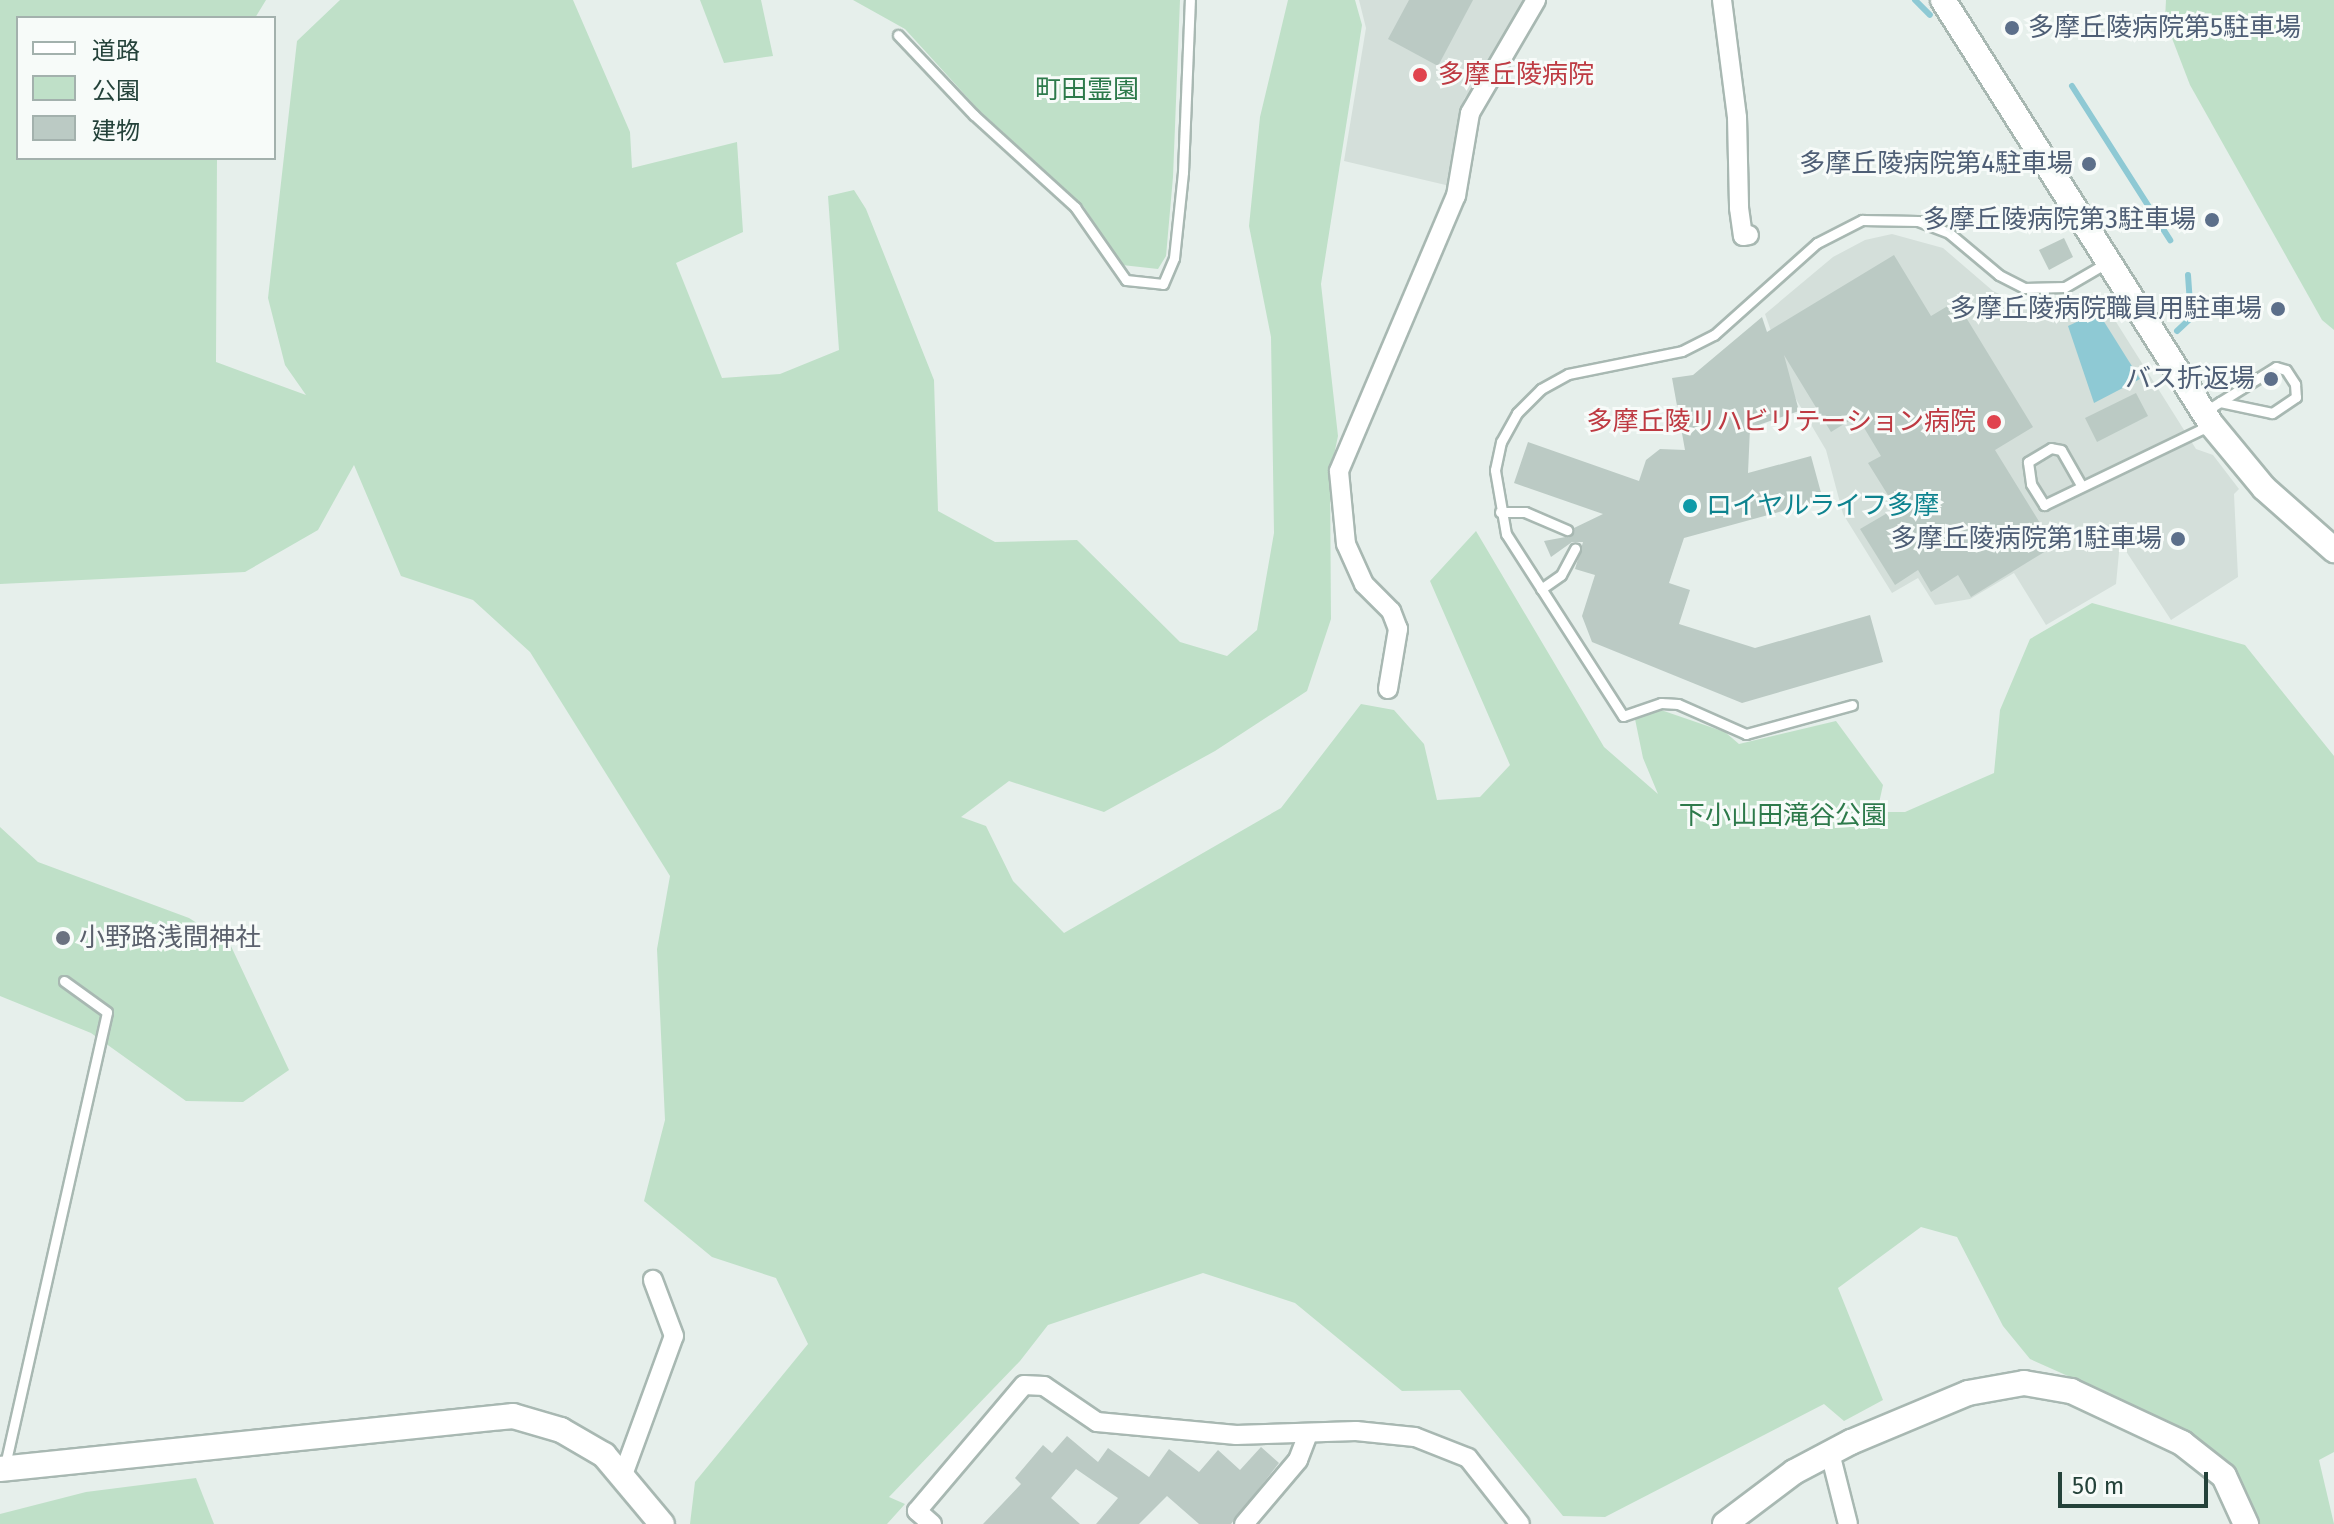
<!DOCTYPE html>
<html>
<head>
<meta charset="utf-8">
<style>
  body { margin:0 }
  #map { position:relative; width:2334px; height:1524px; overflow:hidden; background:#e6efeb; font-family:"Fira Sans","Noto Sans JP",sans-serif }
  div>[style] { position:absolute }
  .built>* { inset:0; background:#d4dfda }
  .green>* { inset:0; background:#bfe0c8 }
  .water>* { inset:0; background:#8ec9d4 }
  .stream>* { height:6px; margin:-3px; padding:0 3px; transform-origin:3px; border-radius:3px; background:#8ec9d4 }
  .building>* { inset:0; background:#bbcac4 }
  .roads { filter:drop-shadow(2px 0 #a8b8b2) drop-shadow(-2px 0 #a8b8b2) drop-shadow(0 2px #a8b8b2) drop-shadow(0 -2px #a8b8b2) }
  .lane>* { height:9px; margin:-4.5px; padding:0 4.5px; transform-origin:4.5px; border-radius:4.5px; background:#fff }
  .street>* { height:18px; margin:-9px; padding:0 9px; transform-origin:9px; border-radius:9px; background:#fff }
  .secondary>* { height:24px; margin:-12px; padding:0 12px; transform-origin:12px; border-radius:12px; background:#fff }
  .dots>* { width:22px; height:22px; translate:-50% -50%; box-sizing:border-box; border:4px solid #f7fbf9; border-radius:50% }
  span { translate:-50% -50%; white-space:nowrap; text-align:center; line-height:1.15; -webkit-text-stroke:6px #f7fbf9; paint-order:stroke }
  .service-label { font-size:26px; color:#4e5e75 }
  .left { translate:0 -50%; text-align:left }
  .right { translate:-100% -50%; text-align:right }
  .health-label { font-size:26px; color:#be3a42 }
  .park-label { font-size:26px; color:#2d7a4b }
  .culture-label { font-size:26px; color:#0d838f }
  .worship-label { font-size:26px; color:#5b616d }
  .legend { position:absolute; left:16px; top:16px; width:260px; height:144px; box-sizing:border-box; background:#f7fbf9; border:2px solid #a3b1ad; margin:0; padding:10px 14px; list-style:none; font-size:24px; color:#24423a }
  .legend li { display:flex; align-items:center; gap:16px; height:40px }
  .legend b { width:40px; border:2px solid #a3b1ad }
  .scale { position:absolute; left:2058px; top:1472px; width:150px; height:36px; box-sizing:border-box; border:4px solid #24423a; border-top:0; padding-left:10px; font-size:24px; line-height:28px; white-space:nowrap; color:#24423a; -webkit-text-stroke:6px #f7fbf9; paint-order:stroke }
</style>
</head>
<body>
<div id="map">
  <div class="built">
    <i style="clip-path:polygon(1359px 0,1526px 0,1500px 50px,1464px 99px,1450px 186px,1344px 161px,1366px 28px)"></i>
    <i style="clip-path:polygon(1892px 234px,1943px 248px,1993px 291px,2022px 305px,2049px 308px,2090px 294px,2101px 298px,2196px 449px,2213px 455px,2239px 489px,2234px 494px,2238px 577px,2171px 620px,2120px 542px,2116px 584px,2046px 625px,2014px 573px,1970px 599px,1935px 605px,1918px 578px,1892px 593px,1843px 514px,1826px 450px,1793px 394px,1765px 314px,1833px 257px,1865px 240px)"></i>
  </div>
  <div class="green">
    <i style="clip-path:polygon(0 0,266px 0,255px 18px,18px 18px,18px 158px,217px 158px,216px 362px,306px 395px,285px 365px,268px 298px,297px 41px,340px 0,573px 0,630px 132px,632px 168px,737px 142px,743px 232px,676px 263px,722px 378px,780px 374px,839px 350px,828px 196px,854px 190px,866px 209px,934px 380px,938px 511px,995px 542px,1077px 540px,1180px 642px,1227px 656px,1257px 630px,1274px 533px,1271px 337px,1249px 226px,1260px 117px,1288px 0,1355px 0,1362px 25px,1321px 284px,1338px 436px,1330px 474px,1331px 619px,1307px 691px,1215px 751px,1104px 812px,1009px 781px,961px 817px,986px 826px,1013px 881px,1064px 933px,1281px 808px,1361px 704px,1394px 710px,1424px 744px,1437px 800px,1480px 797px,1510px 765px,1430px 581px,1476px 531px,1604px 747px,1658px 794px,1643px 758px,1635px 719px,1661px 710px,1725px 732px,1739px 744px,1836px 721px,1883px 785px,1877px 812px,1905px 812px,1994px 773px,2000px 710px,2030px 639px,2092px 603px,2245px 645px,2334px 756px,2334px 1452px,2319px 1460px,2334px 1524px,2253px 1524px,2236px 1475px,2124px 1401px,2030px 1359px,2003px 1326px,1957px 1237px,1921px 1227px,1838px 1288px,1883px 1400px,1844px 1421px,1824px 1404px,1605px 1517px,1563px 1516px,1460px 1390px,1402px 1391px,1295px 1303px,1203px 1273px,1048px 1325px,1020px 1361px,889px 1497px,905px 1504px,887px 1524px,690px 1524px,695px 1482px,808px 1344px,776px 1278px,712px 1257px,644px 1201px,665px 1120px,657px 949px,670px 876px,530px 652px,473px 600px,401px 576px,354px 465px,318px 530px,245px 572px,0 584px)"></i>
    <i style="clip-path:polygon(700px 0,761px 0,773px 56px,724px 63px)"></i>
    <i style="clip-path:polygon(853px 0,1180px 0,1173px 177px,1166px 256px,1158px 269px,1122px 265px,1084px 207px,977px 108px,905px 29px)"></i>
    <i style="clip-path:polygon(2166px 0,2334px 0,2334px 330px,2322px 320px,2190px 85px,2165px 20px)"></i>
    <i style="clip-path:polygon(0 827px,38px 862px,189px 918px,230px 944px,289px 1070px,243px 1102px,186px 1101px,91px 1033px,0 996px)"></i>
    <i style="clip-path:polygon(196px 1478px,214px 1524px,0 1524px,0 1514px,86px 1492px)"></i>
  </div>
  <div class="water">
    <i style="clip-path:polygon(2098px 312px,2140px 379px,2094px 403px,2068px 326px)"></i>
  </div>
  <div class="stream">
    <i style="left:1915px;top:0;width:21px;rotate:45deg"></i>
    <i style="left:2072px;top:86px;width:183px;rotate:57.5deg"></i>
    <i style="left:2177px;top:331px;width:19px;rotate:-43deg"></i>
    <i style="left:2191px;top:318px;width:43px;rotate:-94deg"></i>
  </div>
  <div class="building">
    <i style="clip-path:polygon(1409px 0,1473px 0,1438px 66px,1388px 39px)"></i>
    <i style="clip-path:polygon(2064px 238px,2073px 257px,2049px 270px,2039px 250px)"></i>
    <i style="clip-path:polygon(1894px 255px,1931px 316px,1956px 301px,2033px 427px,1995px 450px,2040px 523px,2032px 528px,2046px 551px,1971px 597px,1958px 575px,1931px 592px,1918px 570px,1895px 585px,1860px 529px,1896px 508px,1868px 463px,1881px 456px,1857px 416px,1831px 432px,1784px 355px,1799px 411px,1750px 428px,1748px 473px,1811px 456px,1823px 500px,1684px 538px,1669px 583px,1690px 590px,1679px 624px,1755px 648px,1870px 615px,1883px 662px,1742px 703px,1592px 642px,1582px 616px,1595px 575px,1575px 569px,1583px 542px,1572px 542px,1551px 557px,1544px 541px,1571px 536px,1574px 528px,1603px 514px,1514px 483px,1528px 442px,1639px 481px,1646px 460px,1660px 449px,1685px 450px,1672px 378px,1693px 375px,1762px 317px,1767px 332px)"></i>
    <i style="clip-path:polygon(2136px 393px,2148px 416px,2097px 442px,2085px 418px)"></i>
    <i style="clip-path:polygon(1067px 1436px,1098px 1462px,1108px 1448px,1149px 1477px,1169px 1449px,1199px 1472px,1218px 1450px,1240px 1470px,1261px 1447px,1279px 1463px,1231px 1524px,1199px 1524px,1167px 1496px,1139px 1524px,1096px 1524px,1118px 1498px,1076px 1469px,1051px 1498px,1080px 1524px,983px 1524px,1021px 1484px,1015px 1478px,1043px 1445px,1052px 1453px)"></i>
  </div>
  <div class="roads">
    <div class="lane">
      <i style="left:898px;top:35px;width:110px;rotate:46.5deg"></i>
      <i style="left:974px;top:115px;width:137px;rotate:42.3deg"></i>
      <i style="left:1075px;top:207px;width:89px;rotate:55.1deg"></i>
      <i style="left:1126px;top:280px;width:37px;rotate:6deg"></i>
      <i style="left:1163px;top:284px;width:28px;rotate:-67deg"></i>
      <i style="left:1174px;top:258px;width:86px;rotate:-84deg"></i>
      <i style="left:1183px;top:172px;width:172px;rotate:-87.7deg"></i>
      <i style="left:2206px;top:411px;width:17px;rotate:-33deg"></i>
      <i style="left:2220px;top:402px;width:66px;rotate:-32deg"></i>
      <i style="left:2276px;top:367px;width:10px;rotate:17deg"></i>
      <i style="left:2286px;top:370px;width:17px;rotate:57deg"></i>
      <i style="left:2295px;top:384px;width:13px;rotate:86deg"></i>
      <i style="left:2296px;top:397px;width:29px;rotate:146deg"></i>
      <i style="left:2272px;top:413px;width:53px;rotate:-168.1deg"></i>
      <i style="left:2081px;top:485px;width:40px;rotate:-119.7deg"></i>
      <i style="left:2061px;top:450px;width:10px;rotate:-169deg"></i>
      <i style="left:2051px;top:448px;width:27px;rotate:149deg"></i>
      <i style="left:2028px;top:462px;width:22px;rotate:82deg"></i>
      <i style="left:2031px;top:484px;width:25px;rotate:58deg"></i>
      <i style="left:2044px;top:505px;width:182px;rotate:-25.7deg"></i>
      <i style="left:1500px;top:512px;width:25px"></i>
      <i style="left:1525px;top:512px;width:46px;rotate:23.2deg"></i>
      <i style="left:1541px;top:589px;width:24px;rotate:-35deg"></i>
      <i style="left:1561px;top:575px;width:30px;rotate:-62deg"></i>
      <i style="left:1852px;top:705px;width:110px;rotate:164.7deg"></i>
      <i style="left:1746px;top:734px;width:74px;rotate:-156.2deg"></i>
      <i style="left:1678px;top:704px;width:17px;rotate:-177deg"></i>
      <i style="left:1661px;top:703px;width:40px;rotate:161.1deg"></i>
      <i style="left:1623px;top:716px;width:216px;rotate:-122.7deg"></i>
      <i style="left:1506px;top:534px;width:65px;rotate:-99.8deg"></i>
      <i style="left:1495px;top:470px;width:29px;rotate:-78deg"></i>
      <i style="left:1501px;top:442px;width:33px;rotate:-61deg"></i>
      <i style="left:1517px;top:413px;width:34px;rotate:-45deg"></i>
      <i style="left:1541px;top:389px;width:31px;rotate:-29deg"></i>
      <i style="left:1568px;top:374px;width:116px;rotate:-11.4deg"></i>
      <i style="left:1682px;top:351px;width:36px;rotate:-27deg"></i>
      <i style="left:1714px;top:335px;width:138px;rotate:-41.8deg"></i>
      <i style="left:1817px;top:243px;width:51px;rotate:-27.1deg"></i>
      <i style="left:1862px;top:220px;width:56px;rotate:1deg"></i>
      <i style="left:1918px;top:221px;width:33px;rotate:21deg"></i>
      <i style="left:1949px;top:233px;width:65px;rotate:40deg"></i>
      <i style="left:1999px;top:275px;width:28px;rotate:27deg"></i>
      <i style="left:2024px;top:288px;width:41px;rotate:-1.4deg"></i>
      <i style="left:2065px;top:287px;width:50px;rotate:-30.2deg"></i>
      <i style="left:5px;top:1465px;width:464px;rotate:-77.3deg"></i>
      <i style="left:107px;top:1012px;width:53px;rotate:-144.2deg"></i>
    </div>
    <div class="street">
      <i style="left:1722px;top:0;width:118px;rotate:82.7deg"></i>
      <i style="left:1737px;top:117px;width:91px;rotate:88.7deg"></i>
      <i style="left:1739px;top:208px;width:28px;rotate:82deg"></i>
      <i style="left:1743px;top:236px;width:6px;rotate:-9deg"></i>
      <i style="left:1388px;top:689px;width:61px;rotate:-80.5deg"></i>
      <i style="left:1398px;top:629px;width:19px;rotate:-111deg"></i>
      <i style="left:1391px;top:611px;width:38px;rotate:-135deg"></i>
      <i style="left:1364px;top:584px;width:44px;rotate:-114.2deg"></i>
      <i style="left:1346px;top:544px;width:73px;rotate:-95.5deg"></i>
      <i style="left:1339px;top:471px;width:299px;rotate:-67deg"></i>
      <i style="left:1456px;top:196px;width:84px;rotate:-80.4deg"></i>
      <i style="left:1470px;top:113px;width:131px;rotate:-59.7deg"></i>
      <i style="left:1830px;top:1453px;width:73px;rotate:75.8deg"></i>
      <i style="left:623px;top:1475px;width:148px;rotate:-69.9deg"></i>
      <i style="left:674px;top:1336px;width:60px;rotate:-110.6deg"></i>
      <i style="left:932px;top:1524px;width:20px;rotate:-139deg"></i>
      <i style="left:917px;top:1511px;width:165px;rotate:-49.7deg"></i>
      <i style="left:1024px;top:1385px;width:20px;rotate:3deg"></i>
      <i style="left:1044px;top:1386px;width:64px;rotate:34.2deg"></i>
      <i style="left:1097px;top:1422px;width:140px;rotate:5.3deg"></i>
      <i style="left:1236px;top:1435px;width:120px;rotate:-1.9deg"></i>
      <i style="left:1356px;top:1431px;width:59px;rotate:5.8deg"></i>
      <i style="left:1415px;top:1437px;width:57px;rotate:21.6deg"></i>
      <i style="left:1468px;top:1458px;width:84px;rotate:51.8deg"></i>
      <i style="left:1244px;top:1524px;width:84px;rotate:-49.8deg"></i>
      <i style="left:1298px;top:1460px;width:28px;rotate:-69deg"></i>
    </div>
    <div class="secondary">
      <i style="left:1943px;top:0;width:502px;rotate:57.7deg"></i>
      <i style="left:2211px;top:424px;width:83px;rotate:50.4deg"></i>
      <i style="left:2264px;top:488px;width:94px;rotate:41.5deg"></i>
      <i style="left:0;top:1469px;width:516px;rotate:-5.9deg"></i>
      <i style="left:513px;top:1416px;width:50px;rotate:16.3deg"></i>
      <i style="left:561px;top:1430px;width:50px;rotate:30.2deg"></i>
      <i style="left:604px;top:1455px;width:90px;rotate:50deg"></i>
      <i style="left:1725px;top:1524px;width:86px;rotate:-37deg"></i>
      <i style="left:1794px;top:1472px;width:64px;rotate:-27.8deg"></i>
      <i style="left:1851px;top:1442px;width:127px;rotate:-22.7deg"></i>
      <i style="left:1968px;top:1393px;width:57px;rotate:-10.1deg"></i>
      <i style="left:2024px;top:1383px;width:48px;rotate:9.7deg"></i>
      <i style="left:2071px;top:1391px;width:123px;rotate:25.1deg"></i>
      <i style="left:2182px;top:1443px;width:53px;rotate:38.2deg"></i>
      <i style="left:2224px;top:1476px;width:53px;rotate:65.4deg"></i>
    </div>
  </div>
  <div class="dots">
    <i style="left:2012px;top:28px;background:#5c6f8a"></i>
    <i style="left:1420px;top:75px;background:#e0444e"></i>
    <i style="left:2089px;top:164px;background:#5c6f8a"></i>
    <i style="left:2212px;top:220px;background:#5c6f8a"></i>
    <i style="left:2278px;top:309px;background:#5c6f8a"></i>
    <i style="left:2271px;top:379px;background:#5c6f8a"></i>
    <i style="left:1994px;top:422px;background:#e0444e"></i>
    <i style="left:1690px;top:506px;background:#0f9aa8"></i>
    <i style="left:2178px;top:539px;background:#5c6f8a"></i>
    <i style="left:63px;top:938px;background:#6b7280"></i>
  </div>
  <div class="service-label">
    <span class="left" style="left:2028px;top:28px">多摩丘陵病院第5駐車場</span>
    <span class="right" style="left:2073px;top:164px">多摩丘陵病院第4駐車場</span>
    <span class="right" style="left:2196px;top:220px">多摩丘陵病院第3駐車場</span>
    <span class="right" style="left:2262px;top:309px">多摩丘陵病院職員用駐車場</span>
    <span class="right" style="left:2255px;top:379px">バス折返場</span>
    <span class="right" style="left:2162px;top:539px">多摩丘陵病院第1駐車場</span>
  </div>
  <div class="health-label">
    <span class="left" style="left:1438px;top:75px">多摩丘陵病院</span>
    <span class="right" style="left:1976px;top:422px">多摩丘陵リハビリテーション病院</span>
  </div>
  <div class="park-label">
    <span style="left:1087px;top:90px">町田霊園</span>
    <span style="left:1783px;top:816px">下小山田滝谷公園</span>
  </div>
  <div class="culture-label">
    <span class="left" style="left:1706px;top:506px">ロイヤルライフ多摩</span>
  </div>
  <div class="worship-label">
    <span class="left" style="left:79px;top:938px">小野路浅間神社</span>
  </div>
  <ul class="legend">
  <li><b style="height:10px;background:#fff"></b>道路</li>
  <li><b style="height:22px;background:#bfe0c8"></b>公園</li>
  <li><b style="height:22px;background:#bbcac4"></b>建物</li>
  </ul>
  <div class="scale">50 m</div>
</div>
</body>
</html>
